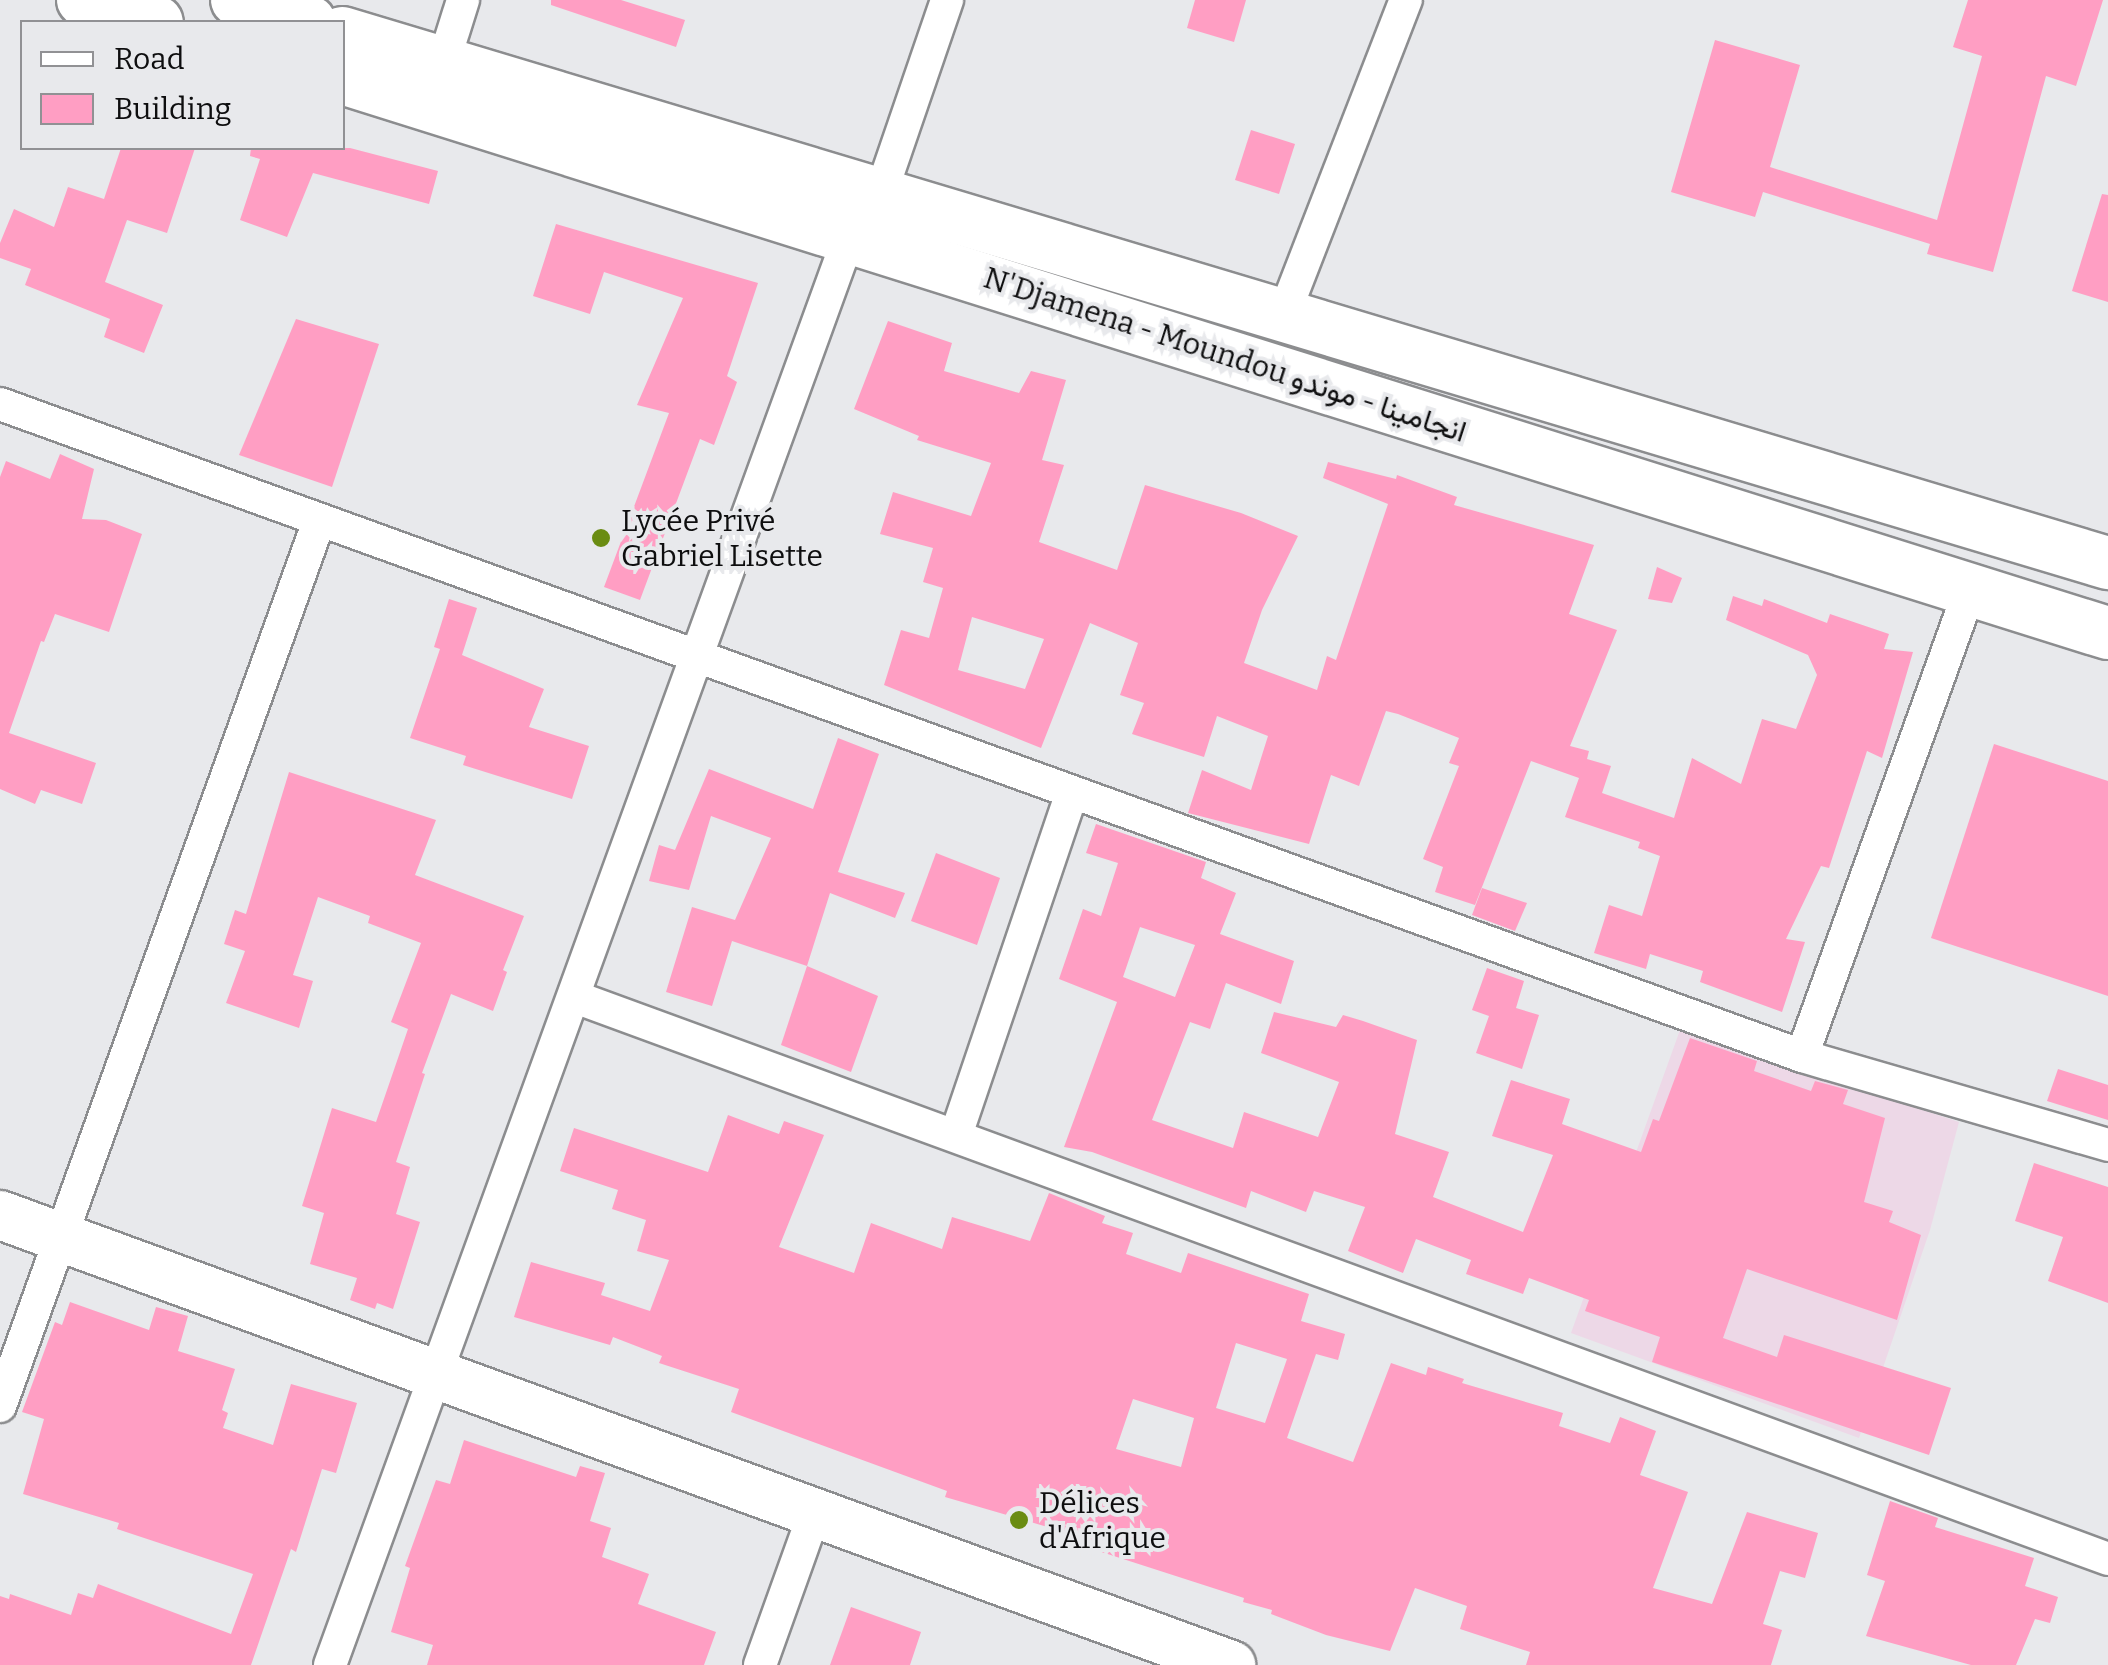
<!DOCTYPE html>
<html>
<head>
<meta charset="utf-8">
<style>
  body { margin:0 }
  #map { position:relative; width:2108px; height:1665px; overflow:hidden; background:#e8e9ec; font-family:Bitter,Vazirmatn,serif }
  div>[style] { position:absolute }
  .education>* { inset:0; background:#edd8e7 }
  .building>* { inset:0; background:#ff9ec3 }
  .roads { filter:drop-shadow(2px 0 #8c8d8f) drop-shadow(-2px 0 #8c8d8f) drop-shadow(0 2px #8c8d8f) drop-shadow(0 -2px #8c8d8f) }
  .street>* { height:32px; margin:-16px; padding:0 16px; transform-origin:16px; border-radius:16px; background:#fff }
  .secondary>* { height:48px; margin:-24px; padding:0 24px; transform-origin:24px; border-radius:24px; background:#fff }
  .primary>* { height:52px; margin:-26px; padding:0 26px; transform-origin:26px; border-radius:26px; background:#fff }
  .dots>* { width:28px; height:28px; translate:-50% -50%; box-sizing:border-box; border:5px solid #e8e9ec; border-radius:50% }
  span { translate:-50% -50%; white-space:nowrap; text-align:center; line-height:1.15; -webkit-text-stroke:8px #e8e9ec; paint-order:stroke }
  .street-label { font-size:30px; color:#0e0e0f }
  .poi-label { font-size:30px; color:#0e0e0f }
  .left { translate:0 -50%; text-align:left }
  .legend { position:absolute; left:20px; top:20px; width:325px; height:130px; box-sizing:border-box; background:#e8e9ec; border:2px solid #919194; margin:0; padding:12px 18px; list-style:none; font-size:30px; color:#0e0e0f }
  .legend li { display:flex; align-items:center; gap:20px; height:50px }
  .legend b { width:50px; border:2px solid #919194 }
</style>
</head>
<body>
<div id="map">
  <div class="education">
    <i style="clip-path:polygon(1680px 1030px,1959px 1122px,1930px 1230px,1859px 1438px,1571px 1333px)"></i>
  </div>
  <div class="building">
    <i style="clip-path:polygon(551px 0,621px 0,685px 20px,676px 47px,551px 5px)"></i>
    <i style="clip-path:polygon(1195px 0,1246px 0,1234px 42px,1187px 28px)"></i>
    <i style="clip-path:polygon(1968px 0,2103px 0,2076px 86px,2046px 76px,1993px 272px,1927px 254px,1930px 244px,1763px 192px,1755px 217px,1671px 192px,1715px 40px,1800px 65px,1770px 167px,1937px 220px,1982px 56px,1953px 47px)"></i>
    <i style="clip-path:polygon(1251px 130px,1295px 144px,1279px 194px,1235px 180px)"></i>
    <i style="clip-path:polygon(121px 148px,195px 148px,167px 233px,127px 220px,105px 282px,163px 305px,144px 353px,104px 337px,110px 319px,25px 285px,31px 269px,0 258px,0 243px,14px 209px,54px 227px,68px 187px,104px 199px)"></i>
    <i style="clip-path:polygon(251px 148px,350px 148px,438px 171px,429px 204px,313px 173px,287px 237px,240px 220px,260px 159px,250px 156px)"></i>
    <i style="clip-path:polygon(2102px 194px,2108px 195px,2108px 302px,2072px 291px)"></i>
    <i style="clip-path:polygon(556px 224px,758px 283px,727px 376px,737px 382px,714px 445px,700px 439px,640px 600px,604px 587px,669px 413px,637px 405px,683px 298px,604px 272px,590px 314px,533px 296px)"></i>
    <i style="clip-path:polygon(296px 319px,379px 344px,332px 487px,239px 455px)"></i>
    <i style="clip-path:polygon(evenodd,888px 321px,952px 343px,944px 371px,1019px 393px,1031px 371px,1066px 380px,1042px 460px,1064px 465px,1039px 542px,1117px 570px,1145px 485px,1241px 513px,1298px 536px,1262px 610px,1244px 663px,1317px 690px,1327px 656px,1336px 660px,1388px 504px,1323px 478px,1328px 462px,1396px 479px,1397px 475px,1457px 497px,1454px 505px,1594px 545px,1569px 614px,1617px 630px,1570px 746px,1589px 751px,1587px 759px,1611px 766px,1602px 793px,1674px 818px,1692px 758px,1741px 784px,1762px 719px,1796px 729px,1817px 675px,1808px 655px,1726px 620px,1733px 596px,1762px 606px,1764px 599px,1827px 623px,1830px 614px,1889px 634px,1884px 649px,1913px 652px,1882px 758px,1867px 751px,1829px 868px,1821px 866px,1786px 939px,1805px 942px,1782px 1012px,1700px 982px,1703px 971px,1650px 954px,1646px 969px,1594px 953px,1609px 905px,1642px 916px,1660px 856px,1638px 848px,1640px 842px,1565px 817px,1579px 778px,1531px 761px,1475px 905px,1435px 892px,1443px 867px,1423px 859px,1459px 766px,1449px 763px,1459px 738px,1398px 714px,1386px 711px,1359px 786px,1331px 775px,1309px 844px,1188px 813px,1202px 770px,1251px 790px,1268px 736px,1217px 716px,1204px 757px,1132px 734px,1144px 703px,1120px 695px,1138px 643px,1090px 623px,1041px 748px,884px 685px,901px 630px,929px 638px,943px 588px,923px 582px,933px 548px,880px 534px,893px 492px,971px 516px,991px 463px,917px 440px,919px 436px,854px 409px,888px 321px,972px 617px,1044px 639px,1025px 689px,958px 670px,972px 617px)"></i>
    <i style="clip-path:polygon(60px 454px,94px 469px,82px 519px,106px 520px,142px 534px,109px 632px,55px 614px,44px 642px,41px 641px,9px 733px,96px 763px,82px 804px,41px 790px,35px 804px,0 789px,0 477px,6px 461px,50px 479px)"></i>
    <i style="clip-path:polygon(1657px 567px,1682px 578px,1672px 603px,1648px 599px)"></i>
    <i style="clip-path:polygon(449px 599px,477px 608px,462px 655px,544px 689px,529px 727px,589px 746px,572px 799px,463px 765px,466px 756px,410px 738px,440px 649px,434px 647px)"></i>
    <i style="clip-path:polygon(838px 738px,879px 754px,838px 872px,905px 893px,895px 918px,830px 893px,807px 966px,732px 941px,712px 1006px,666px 992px,692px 907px,735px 920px,771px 838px,711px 816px,689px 890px,649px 881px,659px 845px,675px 850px,709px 769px,813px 809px)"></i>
    <i style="clip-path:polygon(1994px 744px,2108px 781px,2108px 996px,1931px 938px)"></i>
    <i style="clip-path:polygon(289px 772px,436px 820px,415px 875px,524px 916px,503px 970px,507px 972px,493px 1011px,451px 994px,422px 1073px,425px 1074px,396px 1162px,410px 1167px,396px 1214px,420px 1222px,393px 1309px,377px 1303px,375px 1309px,350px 1300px,357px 1278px,310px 1264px,324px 1213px,302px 1206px,332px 1108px,376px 1122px,408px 1029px,391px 1022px,421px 943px,368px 923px,370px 916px,318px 897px,293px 975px,313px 981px,299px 1028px,226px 1003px,245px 951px,224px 944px,235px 910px,246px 914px)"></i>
    <i style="clip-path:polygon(evenodd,1096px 824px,1206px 862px,1201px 878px,1236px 893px,1220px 934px,1294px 961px,1281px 1004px,1226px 983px,1210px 1029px,1190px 1022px,1152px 1120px,1233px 1148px,1244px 1112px,1318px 1137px,1339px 1082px,1261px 1053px,1274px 1012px,1336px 1027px,1343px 1015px,1363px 1021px,1417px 1040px,1395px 1134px,1449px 1152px,1433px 1197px,1523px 1232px,1553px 1155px,1492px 1136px,1511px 1080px,1570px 1099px,1562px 1124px,1641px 1152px,1653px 1119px,1659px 1121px,1690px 1038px,1757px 1061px,1754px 1071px,1811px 1091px,1815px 1081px,1848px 1090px,1843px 1104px,1885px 1118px,1864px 1202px,1893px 1211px,1889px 1222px,1921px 1235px,1897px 1320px,1747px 1269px,1723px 1338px,1777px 1357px,1784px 1335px,1951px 1388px,1929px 1455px,1652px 1362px,1660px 1337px,1585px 1311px,1589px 1300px,1529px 1278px,1523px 1294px,1466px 1274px,1471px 1260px,1416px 1239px,1403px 1273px,1348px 1251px,1365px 1207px,1314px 1191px,1306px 1212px,1251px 1191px,1246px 1208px,1092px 1152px,1064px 1147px,1117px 1002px,1059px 979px,1083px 909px,1101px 916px,1118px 863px,1086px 853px,1096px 824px,1140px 927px,1195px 945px,1175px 997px,1123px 977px,1140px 927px)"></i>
    <i style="clip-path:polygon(936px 853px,1000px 878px,977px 945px,911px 921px)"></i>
    <i style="clip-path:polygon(1482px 888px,1527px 903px,1515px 931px,1472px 915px)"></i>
    <i style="clip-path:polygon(807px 966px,878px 996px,851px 1072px,781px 1045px)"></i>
    <i style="clip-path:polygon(1487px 968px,1524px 981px,1516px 1008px,1539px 1015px,1522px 1069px,1476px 1053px,1489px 1016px,1472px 1010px)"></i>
    <i style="clip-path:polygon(2058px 1069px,2108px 1085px,2108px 1120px,2047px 1101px)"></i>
    <i style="clip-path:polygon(evenodd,728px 1115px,779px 1134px,784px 1121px,824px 1135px,779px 1247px,854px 1273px,871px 1223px,942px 1249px,952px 1217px,1030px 1241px,1049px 1193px,1105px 1216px,1102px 1223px,1133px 1233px,1126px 1254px,1181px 1273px,1188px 1253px,1309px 1294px,1301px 1321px,1345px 1334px,1338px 1360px,1316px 1354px,1287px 1438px,1353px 1462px,1391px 1363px,1426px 1375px,1428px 1367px,1464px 1379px,1462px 1383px,1563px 1413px,1559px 1426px,1610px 1443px,1620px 1417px,1656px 1431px,1640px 1475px,1688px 1492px,1653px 1588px,1712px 1604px,1747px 1512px,1818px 1533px,1805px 1578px,1780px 1571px,1763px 1624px,1782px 1630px,1771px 1665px,1526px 1665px,1530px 1652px,1460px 1629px,1467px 1606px,1415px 1588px,1390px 1651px,1326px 1635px,1271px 1614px,1272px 1610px,1243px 1602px,1244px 1598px,1089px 1548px,1092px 1540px,945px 1497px,947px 1491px,731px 1412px,739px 1389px,659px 1363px,662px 1356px,613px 1337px,610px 1345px,514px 1317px,531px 1262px,605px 1283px,601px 1295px,650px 1311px,669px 1260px,637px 1251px,646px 1220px,612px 1209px,618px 1190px,560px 1171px,574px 1128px,708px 1172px,728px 1115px,1236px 1343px,1287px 1359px,1265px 1423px,1216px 1408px,1236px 1343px,728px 1115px,1133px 1399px,1194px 1418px,1181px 1467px,1116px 1449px,1133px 1399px)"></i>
    <i style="clip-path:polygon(2034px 1163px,2108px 1187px,2108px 1303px,2048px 1281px,2063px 1237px,2015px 1221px)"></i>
    <i style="clip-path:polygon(70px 1302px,149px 1330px,156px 1307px,188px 1316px,178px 1351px,235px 1369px,222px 1410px,228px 1413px,223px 1428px,273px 1445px,291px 1384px,357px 1403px,336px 1473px,322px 1469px,296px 1552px,291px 1549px,251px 1665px,0 1665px,0 1596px,9px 1599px,10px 1594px,71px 1615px,78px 1593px,93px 1598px,98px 1584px,231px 1634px,253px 1574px,117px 1529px,119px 1523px,23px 1494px,44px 1419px,22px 1412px,55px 1322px,62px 1325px)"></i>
    <i style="clip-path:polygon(464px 1440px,576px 1477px,580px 1466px,605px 1473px,590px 1521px,611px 1528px,602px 1557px,649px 1574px,638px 1604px,716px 1632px,704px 1665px,427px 1665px,433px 1645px,391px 1632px,410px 1568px,405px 1566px,436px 1480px,450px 1484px)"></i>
    <i style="clip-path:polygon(1890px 1501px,1938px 1518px,1935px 1527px,2034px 1558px,2025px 1586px,2058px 1597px,2050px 1623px,2035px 1619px,2016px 1665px,1971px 1665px,1866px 1636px,1885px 1581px,1867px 1575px)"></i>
    <i style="clip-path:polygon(851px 1607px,921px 1632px,910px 1665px,830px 1665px)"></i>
  </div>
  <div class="roads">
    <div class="street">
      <i style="left:443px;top:64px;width:67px;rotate:-72.6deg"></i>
      <i style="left:881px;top:193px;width:204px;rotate:-71.1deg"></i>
      <i style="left:1284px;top:314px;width:337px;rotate:-68.8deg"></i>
      <i style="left:0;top:404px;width:1916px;rotate:19.89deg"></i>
      <i style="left:1802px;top:1056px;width:319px;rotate:16.2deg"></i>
      <i style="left:575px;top:997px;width:1633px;rotate:20.13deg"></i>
      <i style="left:1802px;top:1056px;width:495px;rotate:-70.2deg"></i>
      <i style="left:956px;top:1135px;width:359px;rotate:-71.3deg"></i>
      <i style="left:0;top:1406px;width:941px;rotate:-70.18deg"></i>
      <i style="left:330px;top:1665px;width:1523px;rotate:-70.03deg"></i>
      <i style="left:760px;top:1665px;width:160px;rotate:-70.3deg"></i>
    </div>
    <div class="secondary">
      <i style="left:0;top:1215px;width:1311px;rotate:20.08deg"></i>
    </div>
    <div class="primary">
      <i style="left:83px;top:0;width:77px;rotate:16.6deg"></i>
      <i style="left:237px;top:0;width:76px;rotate:16.8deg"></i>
      <i style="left:342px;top:33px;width:1844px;rotate:16.71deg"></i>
      <i style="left:342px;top:78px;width:1851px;rotate:17.45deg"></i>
    </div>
  </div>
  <div class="dots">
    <i style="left:601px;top:538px;background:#6a8c12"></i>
    <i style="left:1019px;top:1520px;background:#6a8c12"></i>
  </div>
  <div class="street-label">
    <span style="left:1225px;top:355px;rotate:18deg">N'Djamena - Moundou انجامينا - موندو</span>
  </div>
  <div class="poi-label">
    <span class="left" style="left:621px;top:538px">Lycée Privé<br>Gabriel Lisette</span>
    <span class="left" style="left:1039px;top:1520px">Délices<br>d'Afrique</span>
  </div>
  <ul class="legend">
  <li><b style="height:12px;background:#fff"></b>Road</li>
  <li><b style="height:28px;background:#ff9ec3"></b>Building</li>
  </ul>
</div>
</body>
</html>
